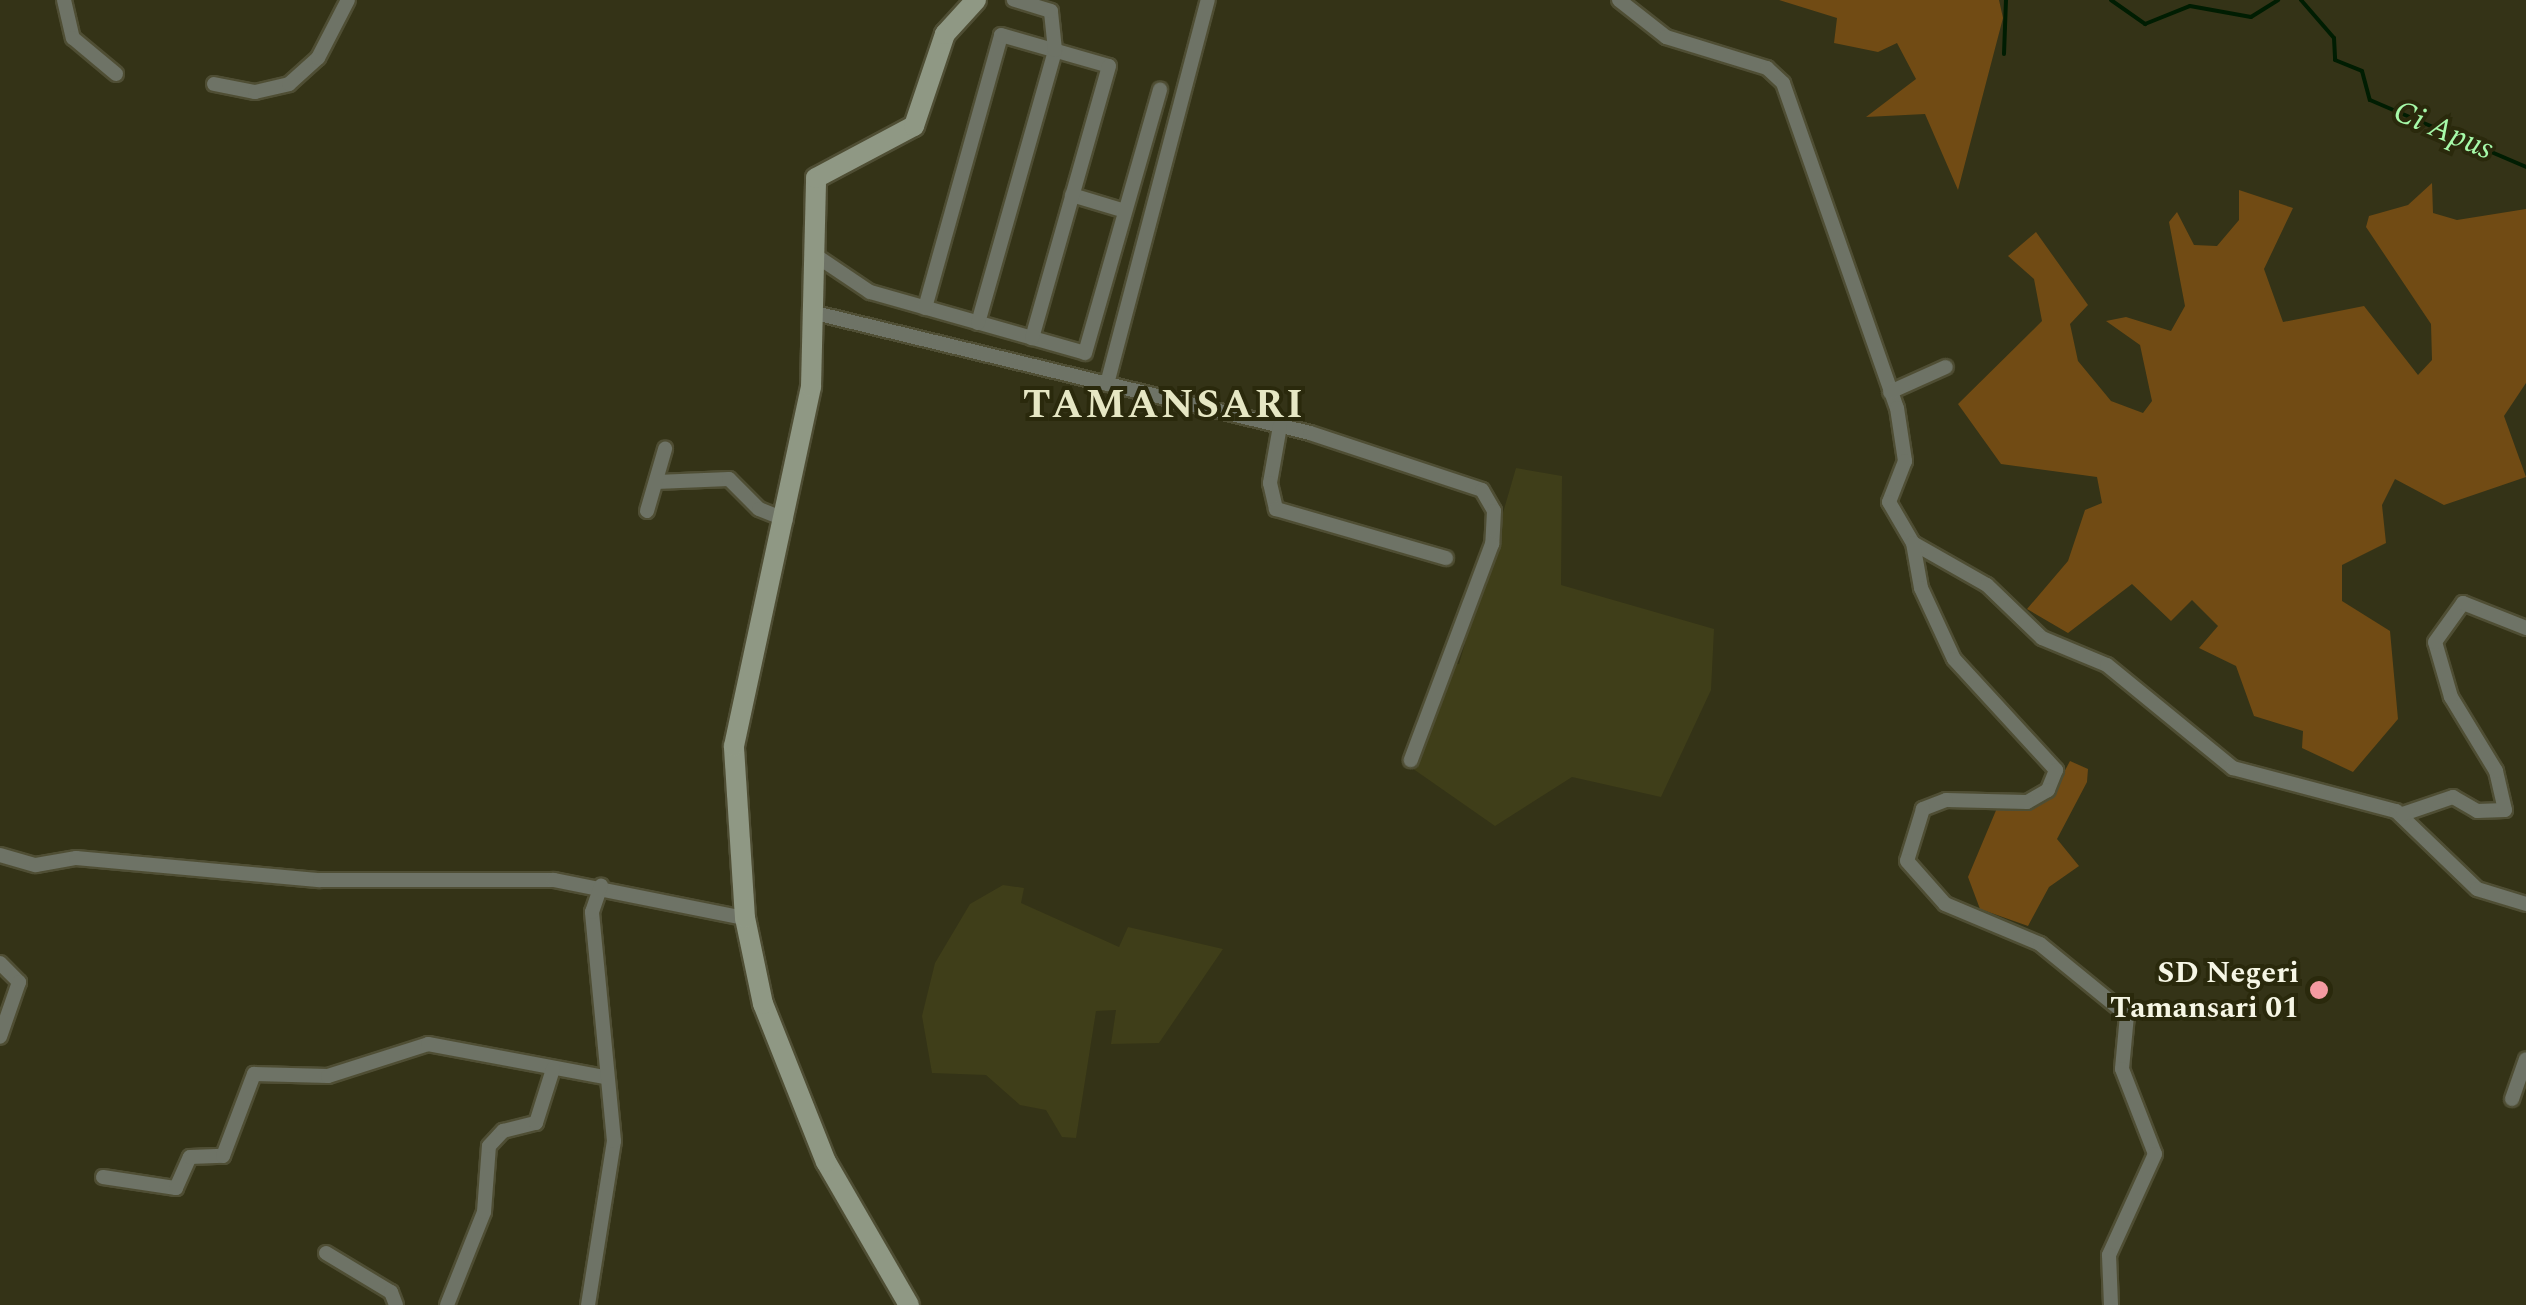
<!DOCTYPE html>
<html>
<head>
<meta charset="utf-8">
<style>
  body { margin:0 }
  #map { position:relative; width:2526px; height:1305px; overflow:hidden; background:#343317; font-family:Spectral,serif }
  div>[style] { position:absolute }
  .built>* { inset:0; background:#3f3e19 }
  .green>* { inset:0; background:#714b14 }
  .stream>* { height:4px; margin:-2px; padding:0 2px; transform-origin:2px; border-radius:2px; background:#001d02 }
  .roads { filter:drop-shadow(2px 0 #4f4e34) drop-shadow(-2px 0 #4f4e34) drop-shadow(0 2px #4f4e34) drop-shadow(0 -2px #4f4e34) }
  .minor>* { height:14px; margin:-7px; padding:0 7px; transform-origin:7px; border-radius:7px; background:#6e7366 }
  .secondary>* { height:20px; margin:-10px; padding:0 10px; transform-origin:10px; border-radius:10px; background:#8f9884 }
  .dots>* { width:28px; height:28px; translate:-50% -50%; box-sizing:border-box; border:5px solid #2a290c; border-radius:50% }
  span { translate:-50% -50%; white-space:nowrap; text-align:center; line-height:1.15; -webkit-text-stroke:8px #2a290c; paint-order:stroke }
  .poi-label { font-size:30px; color:#f6f6e5; font-weight:700 }
  .right { translate:-100% -50%; text-align:right }
  .water-label { font-size:32px; color:#a6faa9; font-style:italic }
  .district-label { font-size:40px; color:#e6e7c4; font-weight:700; letter-spacing:2.5px }
</style>
</head>
<body>
<div id="map">
  <div class="built">
    <i style="clip-path:polygon(1516px 468px,1562px 476px,1561px 585px,1714px 629px,1711px 690px,1661px 797px,1572px 777px,1495px 826px,1409px 766px,1449px 663px,1459px 664px)"></i>
    <i style="clip-path:polygon(1003px 885px,1024px 888px,1021px 903px,1119px 947px,1128px 927px,1223px 949px,1159px 1043px,1111px 1044px,1116px 1010px,1096px 1011px,1076px 1138px,1062px 1137px,1046px 1110px,1020px 1105px,986px 1075px,932px 1073px,922px 1016px,935px 963px,970px 904px)"></i>
  </div>
  <div class="green">
    <i style="clip-path:polygon(1779px 0,1999px 0,2003px 18px,1958px 190px,1925px 114px,1866px 117px,1916px 79px,1897px 43px,1878px 52px,1834px 43px,1837px 18px)"></i>
    <i style="clip-path:polygon(2432px 183px,2433px 213px,2457px 220px,2526px 209px,2526px 383px,2504px 416px,2526px 477px,2444px 505px,2395px 479px,2382px 505px,2386px 543px,2342px 565px,2342px 601px,2390px 631px,2398px 719px,2353px 772px,2302px 748px,2303px 731px,2254px 716px,2236px 666px,2199px 648px,2218px 626px,2192px 600px,2171px 621px,2132px 584px,2068px 633px,2027px 609px,2068px 561px,2085px 510px,2102px 503px,2097px 477px,2001px 464px,1958px 404px,2042px 321px,2034px 279px,2008px 256px,2036px 232px,2088px 305px,2070px 324px,2078px 361px,2111px 401px,2143px 413px,2152px 401px,2140px 345px,2106px 321px,2126px 317px,2171px 331px,2185px 306px,2169px 222px,2177px 212px,2194px 245px,2217px 246px,2239px 220px,2239px 190px,2293px 208px,2264px 269px,2283px 322px,2364px 306px,2418px 375px,2432px 360px,2431px 324px,2366px 227px,2369px 216px,2408px 205px)"></i>
    <i style="clip-path:polygon(2070px 761px,2088px 769px,2087px 782px,2057px 839px,2079px 866px,2049px 887px,2028px 926px,1980px 909px,1968px 877px,1997px 808px,2055px 789px)"></i>
  </div>
  <div class="stream">
    <i style="left:2111px;top:0;width:42px;rotate:35.2deg"></i>
    <i style="left:2145px;top:24px;width:48px;rotate:-21.8deg"></i>
    <i style="left:2190px;top:6px;width:62px;rotate:10.2deg"></i>
    <i style="left:2251px;top:17px;width:32px;rotate:-32deg"></i>
    <i style="left:2301px;top:0;width:50px;rotate:49deg"></i>
    <i style="left:2334px;top:38px;width:22px;rotate:87deg"></i>
    <i style="left:2335px;top:60px;width:29px;rotate:22deg"></i>
    <i style="left:2362px;top:71px;width:30px;rotate:75deg"></i>
    <i style="left:2370px;top:100px;width:170px;rotate:23.2deg"></i>
    <i style="left:2004px;top:54px;width:54px;rotate:-87.9deg"></i>
  </div>
  <div class="roads">
    <div class="minor">
      <i style="left:64px;top:0;width:39px;rotate:77deg"></i>
      <i style="left:73px;top:38px;width:56px;rotate:39.9deg"></i>
      <i style="left:1619px;top:0;width:60px;rotate:38.2deg"></i>
      <i style="left:1666px;top:37px;width:106px;rotate:17.1deg"></i>
      <i style="left:1767px;top:68px;width:22px;rotate:43deg"></i>
      <i style="left:1783px;top:83px;width:344px;rotate:70.7deg"></i>
      <i style="left:1897px;top:408px;width:54px;rotate:81.4deg"></i>
      <i style="left:1905px;top:461px;width:44px;rotate:111.3deg"></i>
      <i style="left:1889px;top:502px;width:48px;rotate:59.7deg"></i>
      <i style="left:1913px;top:543px;width:85px;rotate:29.6deg"></i>
      <i style="left:1987px;top:585px;width:76px;rotate:43.9deg"></i>
      <i style="left:2042px;top:638px;width:70px;rotate:22.6deg"></i>
      <i style="left:2107px;top:665px;width:163px;rotate:39.3deg"></i>
      <i style="left:2233px;top:768px;width:169px;rotate:14.8deg"></i>
      <i style="left:2396px;top:811px;width:112px;rotate:43.9deg"></i>
      <i style="left:2477px;top:889px;width:51px;rotate:17deg"></i>
      <i style="left:214px;top:84px;width:42px;rotate:11deg"></i>
      <i style="left:255px;top:92px;width:35px;rotate:-13deg"></i>
      <i style="left:289px;top:84px;width:39px;rotate:-42deg"></i>
      <i style="left:318px;top:58px;width:65px;rotate:-62.7deg"></i>
      <i style="left:1072px;top:195px;width:55px;rotate:16.8deg"></i>
      <i style="left:812px;top:253px;width:70px;rotate:33.9deg"></i>
      <i style="left:870px;top:292px;width:223px;rotate:15.8deg"></i>
      <i style="left:1085px;top:353px;width:274px;rotate:-74.1deg"></i>
      <i style="left:925px;top:308px;width:283px;rotate:-74.4deg"></i>
      <i style="left:1001px;top:35px;width:112px;rotate:16deg"></i>
      <i style="left:1109px;top:66px;width:283px;rotate:105.8deg"></i>
      <i style="left:811px;top:312px;width:513px;rotate:13.63deg"></i>
      <i style="left:1310px;top:433px;width:181px;rotate:18.3deg"></i>
      <i style="left:1482px;top:490px;width:24px;rotate:60deg"></i>
      <i style="left:1494px;top:511px;width:33px;rotate:93deg"></i>
      <i style="left:1492px;top:544px;width:231px;rotate:110.6deg"></i>
      <i style="left:978px;top:323px;width:284px;rotate:-74.2deg"></i>
      <i style="left:1055px;top:50px;width:39px;rotate:-96deg"></i>
      <i style="left:1051px;top:11px;width:39px;rotate:-163deg"></i>
      <i style="left:1107px;top:384px;width:397px;rotate:-75.3deg"></i>
      <i style="left:1890px;top:392px;width:61px;rotate:-24.1deg"></i>
      <i style="left:1280px;top:426px;width:58px;rotate:100deg"></i>
      <i style="left:1270px;top:483px;width:27px;rotate:77deg"></i>
      <i style="left:1276px;top:509px;width:177px;rotate:16.1deg"></i>
      <i style="left:656px;top:482px;width:73px;rotate:-2.4deg"></i>
      <i style="left:729px;top:479px;width:42px;rotate:45deg"></i>
      <i style="left:759px;top:509px;width:29px;rotate:22deg"></i>
      <i style="left:647px;top:511px;width:65px;rotate:-73.8deg"></i>
      <i style="left:1913px;top:543px;width:46px;rotate:79.9deg"></i>
      <i style="left:1921px;top:588px;width:78px;rotate:65.1deg"></i>
      <i style="left:1954px;top:659px;width:151px;rotate:47.4deg"></i>
      <i style="left:2056px;top:770px;width:22px;rotate:112deg"></i>
      <i style="left:2048px;top:790px;width:24px;rotate:150deg"></i>
      <i style="left:2027px;top:802px;width:81px;rotate:-178.6deg"></i>
      <i style="left:1946px;top:800px;width:25px;rotate:159deg"></i>
      <i style="left:1923px;top:809px;width:54px;rotate:107.1deg"></i>
      <i style="left:1907px;top:861px;width:57px;rotate:48.5deg"></i>
      <i style="left:1945px;top:904px;width:103px;rotate:22.8deg"></i>
      <i style="left:2040px;top:944px;width:112px;rotate:39.2deg"></i>
      <i style="left:2127px;top:1015px;width:54px;rotate:95.3deg"></i>
      <i style="left:2122px;top:1069px;width:91px;rotate:68.8deg"></i>
      <i style="left:2155px;top:1154px;width:111px;rotate:114.5deg"></i>
      <i style="left:2109px;top:1255px;width:50px;rotate:87.7deg"></i>
      <i style="left:2403px;top:814px;width:53px;rotate:-18.8deg"></i>
      <i style="left:2453px;top:797px;width:28px;rotate:30deg"></i>
      <i style="left:2477px;top:811px;width:28px;rotate:-2deg"></i>
      <i style="left:2505px;top:810px;width:40px;rotate:-103deg"></i>
      <i style="left:2496px;top:771px;width:87px;rotate:-121.3deg"></i>
      <i style="left:2451px;top:697px;width:57px;rotate:-106.2deg"></i>
      <i style="left:2435px;top:642px;width:48px;rotate:-54.3deg"></i>
      <i style="left:2463px;top:603px;width:68px;rotate:21.6deg"></i>
      <i style="left:0;top:855px;width:37px;rotate:16deg"></i>
      <i style="left:36px;top:865px;width:41px;rotate:-9.9deg"></i>
      <i style="left:76px;top:858px;width:245px;rotate:5.2deg"></i>
      <i style="left:320px;top:880px;width:234px"></i>
      <i style="left:554px;top:880px;width:195px;rotate:11.3deg"></i>
      <i style="left:0;top:963px;width:27px;rotate:45deg"></i>
      <i style="left:19px;top:982px;width:58px;rotate:109.1deg"></i>
      <i style="left:2512px;top:1099px;width:42px;rotate:-70.7deg"></i>
      <i style="left:103px;top:1177px;width:74px;rotate:8.6deg"></i>
      <i style="left:176px;top:1188px;width:34px;rotate:-66deg"></i>
      <i style="left:190px;top:1157px;width:33px;rotate:-2deg"></i>
      <i style="left:223px;top:1156px;width:88px;rotate:-69.3deg"></i>
      <i style="left:254px;top:1074px;width:74px;rotate:1.5deg"></i>
      <i style="left:328px;top:1076px;width:105px;rotate:-17.7deg"></i>
      <i style="left:428px;top:1044px;width:180px;rotate:10.6deg"></i>
      <i style="left:326px;top:1253px;width:76px;rotate:31deg"></i>
      <i style="left:391px;top:1292px;width:14px;rotate:69deg"></i>
      <i style="left:447px;top:1305px;width:100px;rotate:-68.3deg"></i>
      <i style="left:484px;top:1212px;width:66px;rotate:-85.7deg"></i>
      <i style="left:489px;top:1146px;width:21px;rotate:-47deg"></i>
      <i style="left:503px;top:1131px;width:34px;rotate:-14deg"></i>
      <i style="left:536px;top:1123px;width:57px;rotate:-72.5deg"></i>
      <i style="left:588px;top:1305px;width:166px;rotate:-81deg"></i>
      <i style="left:614px;top:1141px;width:230px;rotate:-95.5deg"></i>
      <i style="left:592px;top:912px;width:28px;rotate:-71deg"></i>
    </div>
    <div class="secondary">
      <i style="left:909px;top:1305px;width:165px;rotate:-120.1deg"></i>
      <i style="left:826px;top:1162px;width:170px;rotate:-111.7deg"></i>
      <i style="left:763px;top:1004px;width:88px;rotate:-101.8deg"></i>
      <i style="left:745px;top:918px;width:172px;rotate:-93.7deg"></i>
      <i style="left:734px;top:746px;width:367px;rotate:-77.9deg"></i>
      <i style="left:811px;top:387px;width:209px;rotate:-88.6deg"></i>
      <i style="left:816px;top:178px;width:111px;rotate:-28deg"></i>
      <i style="left:914px;top:126px;width:97px;rotate:-71.4deg"></i>
      <i style="left:945px;top:34px;width:46px;rotate:-47.6deg"></i>
    </div>
  </div>
  <div class="dots">
    <i style="left:2319px;top:990px;background:#f49aa1"></i>
  </div>
  <div class="poi-label">
    <span class="right" style="left:2299px;top:990px">SD Negeri<br>Tamansari 01</span>
  </div>
  <div class="water-label">
    <span style="left:2443px;top:131px;rotate:23deg">Ci Apus</span>
  </div>
  <div class="district-label">
    <span style="left:1164px;top:406px">TAMANSARI</span>
  </div>
</div>
</body>
</html>
